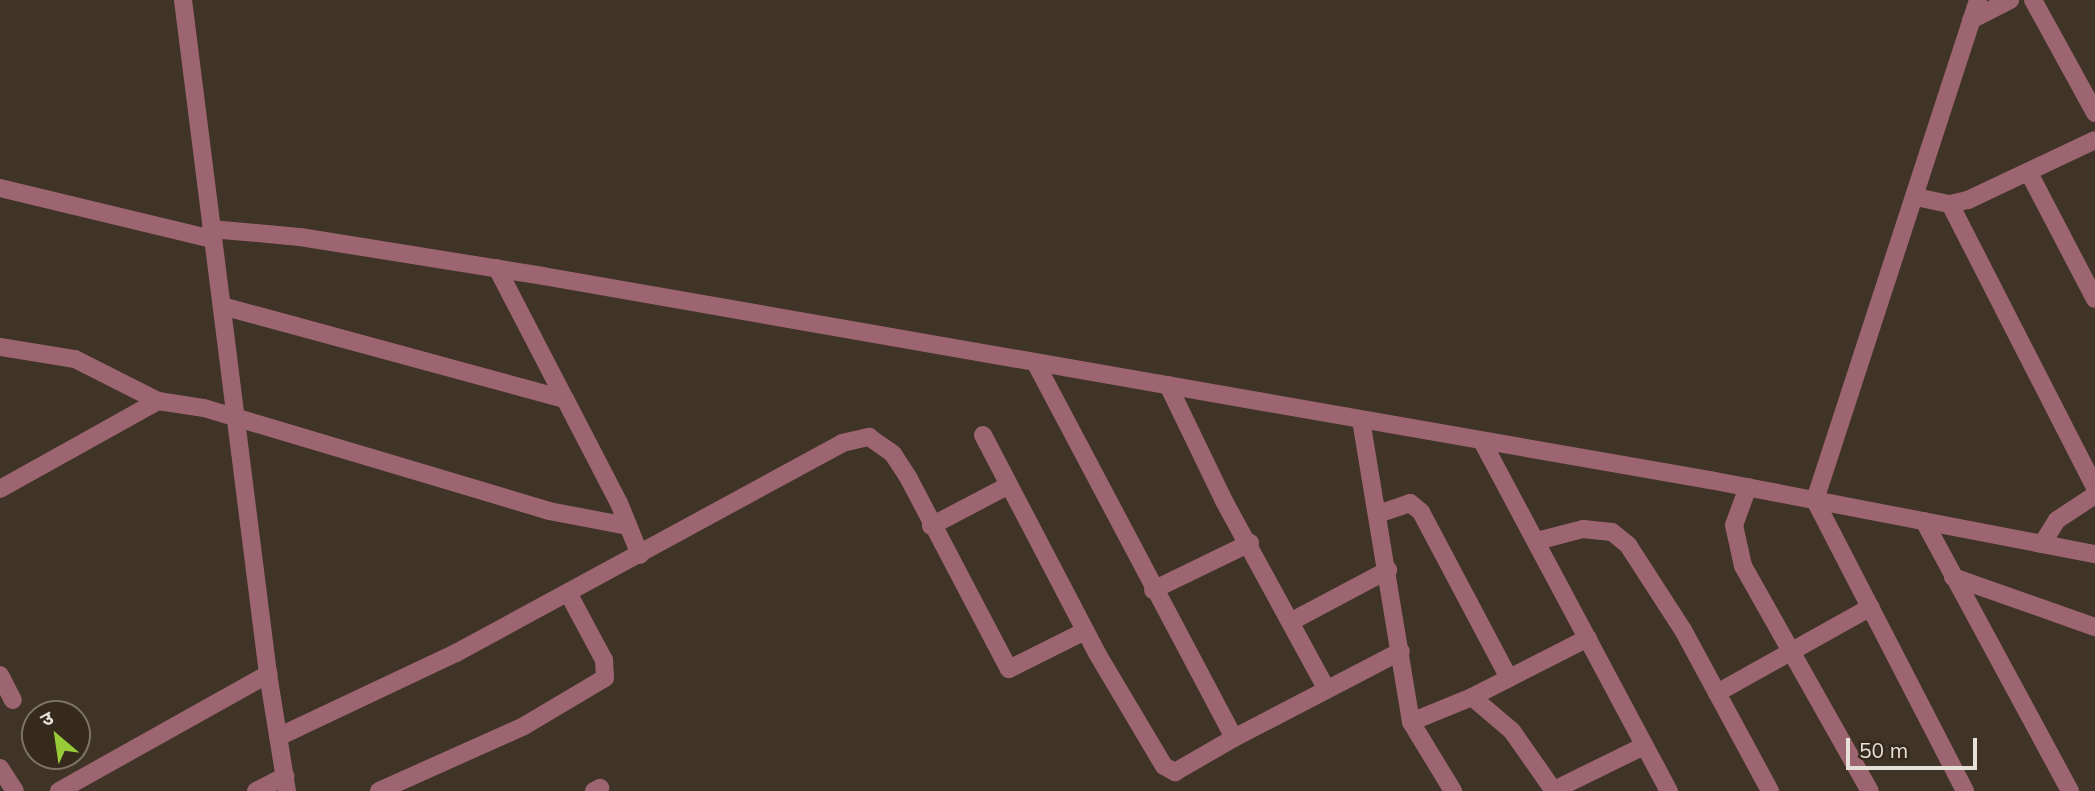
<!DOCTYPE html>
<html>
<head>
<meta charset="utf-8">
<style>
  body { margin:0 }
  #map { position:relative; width:2095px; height:791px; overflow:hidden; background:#403426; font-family:Mulish,"Noto Sans Devanagari",sans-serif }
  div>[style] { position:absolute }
  .minor>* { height:18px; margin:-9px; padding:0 9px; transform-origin:9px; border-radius:9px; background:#9d6572 }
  span { translate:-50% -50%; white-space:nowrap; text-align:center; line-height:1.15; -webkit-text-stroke:7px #352a1c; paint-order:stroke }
  .north { position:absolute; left:21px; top:700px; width:70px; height:70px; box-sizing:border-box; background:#352a1c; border:2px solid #7c7367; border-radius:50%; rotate:331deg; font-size:19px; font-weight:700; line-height:28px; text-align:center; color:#e7e0d7 }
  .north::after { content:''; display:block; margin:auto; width:24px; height:32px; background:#97cc38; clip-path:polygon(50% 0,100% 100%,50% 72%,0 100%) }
  .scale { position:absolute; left:1846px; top:738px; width:131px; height:32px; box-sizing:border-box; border:4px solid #e7e0d7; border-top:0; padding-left:9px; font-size:21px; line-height:24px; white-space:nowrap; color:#e7e0d7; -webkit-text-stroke:5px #352a1c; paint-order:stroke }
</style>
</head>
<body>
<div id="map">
  <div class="minor">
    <i style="left:183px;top:0;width:679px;rotate:82.81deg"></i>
    <i style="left:268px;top:674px;width:119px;rotate:80.8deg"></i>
    <i style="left:2033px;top:0;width:129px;rotate:61.2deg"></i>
    <i style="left:1971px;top:20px;width:44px;rotate:-27.1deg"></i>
    <i style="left:2029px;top:173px;width:142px;rotate:62.4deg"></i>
    <i style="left:0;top:188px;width:218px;rotate:13.5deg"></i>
    <i style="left:1916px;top:197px;width:35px;rotate:12deg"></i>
    <i style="left:1950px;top:204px;width:18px;rotate:-13deg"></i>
    <i style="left:1968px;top:200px;width:140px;rotate:-25.3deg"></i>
    <i style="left:1950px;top:204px;width:318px;rotate:62.9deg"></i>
    <i style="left:211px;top:229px;width:89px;rotate:5.1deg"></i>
    <i style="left:300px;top:237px;width:246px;rotate:9.1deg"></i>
    <i style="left:543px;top:276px;width:1185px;rotate:9.92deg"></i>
    <i style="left:1710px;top:480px;width:392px;rotate:10.9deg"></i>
    <i style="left:497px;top:268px;width:148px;rotate:62.6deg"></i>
    <i style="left:222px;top:306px;width:355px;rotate:15.2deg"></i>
    <i style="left:565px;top:399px;width:117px;rotate:62.6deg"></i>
    <i style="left:619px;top:503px;width:56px;rotate:68deg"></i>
    <i style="left:0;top:347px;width:76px;rotate:9.1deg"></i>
    <i style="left:75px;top:359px;width:93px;rotate:26.8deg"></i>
    <i style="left:1035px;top:362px;width:425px;rotate:62.1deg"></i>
    <i style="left:1234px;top:738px;width:188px;rotate:-27.5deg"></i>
    <i style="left:1168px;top:385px;width:129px;rotate:64.2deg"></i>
    <i style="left:1224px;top:501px;width:213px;rotate:61.4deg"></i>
    <i style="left:1361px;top:420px;width:306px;rotate:80.6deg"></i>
    <i style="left:1411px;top:722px;width:66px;rotate:-22.3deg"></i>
    <i style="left:1472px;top:697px;width:52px;rotate:40.4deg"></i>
    <i style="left:1512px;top:731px;width:73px;rotate:55deg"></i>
    <i style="left:983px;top:435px;width:248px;rotate:62.4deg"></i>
    <i style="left:1098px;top:655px;width:129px;rotate:59.3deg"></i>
    <i style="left:1164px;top:766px;width:13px;rotate:29deg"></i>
    <i style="left:1175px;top:772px;width:68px;rotate:-30deg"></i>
    <i style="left:1483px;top:443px;width:395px;rotate:61.9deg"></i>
    <i style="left:1748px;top:487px;width:40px;rotate:110.2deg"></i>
    <i style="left:1734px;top:525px;width:42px;rotate:77.6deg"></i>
    <i style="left:1743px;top:566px;width:258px;rotate:60.6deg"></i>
    <i style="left:0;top:489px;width:181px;rotate:-29.1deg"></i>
    <i style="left:158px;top:401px;width:47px;rotate:8.7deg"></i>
    <i style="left:204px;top:408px;width:360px;rotate:16.6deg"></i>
    <i style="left:549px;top:511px;width:80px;rotate:10.8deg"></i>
    <i style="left:1378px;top:514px;width:34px;rotate:-19deg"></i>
    <i style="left:1410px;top:503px;width:14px;rotate:39deg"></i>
    <i style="left:1421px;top:512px;width:188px;rotate:62.1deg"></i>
    <i style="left:1924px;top:521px;width:307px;rotate:61.6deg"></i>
    <i style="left:931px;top:526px;width:88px;rotate:-27.7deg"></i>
    <i style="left:1537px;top:541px;width:48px;rotate:-14.6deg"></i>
    <i style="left:1583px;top:529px;width:29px;rotate:6deg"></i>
    <i style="left:1612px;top:532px;width:21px;rotate:39deg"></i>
    <i style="left:1628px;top:545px;width:101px;rotate:57.1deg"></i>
    <i style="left:1683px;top:630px;width:183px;rotate:61.6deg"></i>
    <i style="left:2042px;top:544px;width:28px;rotate:-58deg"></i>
    <i style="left:2057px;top:520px;width:45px;rotate:-33.3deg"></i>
    <i style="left:1953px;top:577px;width:151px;rotate:19.4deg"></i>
    <i style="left:1153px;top:590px;width:108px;rotate:-25.9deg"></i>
    <i style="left:1292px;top:621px;width:109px;rotate:-28deg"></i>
    <i style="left:0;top:675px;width:28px;rotate:63deg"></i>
    <i style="left:1717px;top:693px;width:176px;rotate:-29.2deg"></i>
    <i style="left:1472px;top:697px;width:130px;rotate:-27deg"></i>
    <i style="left:1411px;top:722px;width:81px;rotate:58.7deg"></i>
    <i style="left:278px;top:737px;width:197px;rotate:-25.3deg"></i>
    <i style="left:456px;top:653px;width:439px;rotate:-28.5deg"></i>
    <i style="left:842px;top:443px;width:28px;rotate:-13deg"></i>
    <i style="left:869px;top:437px;width:29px;rotate:35deg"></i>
    <i style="left:893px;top:454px;width:27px;rotate:57deg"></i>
    <i style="left:908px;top:477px;width:217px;rotate:62.3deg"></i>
    <i style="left:1009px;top:669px;width:85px;rotate:-26.6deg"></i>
    <i style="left:0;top:768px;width:27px;rotate:57deg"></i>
    <i style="left:59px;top:791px;width:240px;rotate:-29.2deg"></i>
    <i style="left:256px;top:791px;width:33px;rotate:-27deg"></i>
    <i style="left:379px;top:791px;width:159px;rotate:-24.1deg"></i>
    <i style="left:524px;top:726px;width:94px;rotate:-30.7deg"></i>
    <i style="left:605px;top:678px;width:18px;rotate:-93deg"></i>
    <i style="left:604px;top:660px;width:76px;rotate:-118.2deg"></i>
    <i style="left:594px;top:791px;width:7px;rotate:-27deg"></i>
    <i style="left:1552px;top:791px;width:102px;rotate:-26.1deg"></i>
    <i style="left:1965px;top:791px;width:327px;rotate:-117.3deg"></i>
    <i style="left:1815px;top:500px;width:526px;rotate:-71.94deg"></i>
  </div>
  <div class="north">उ</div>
  <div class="scale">50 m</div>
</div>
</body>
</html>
